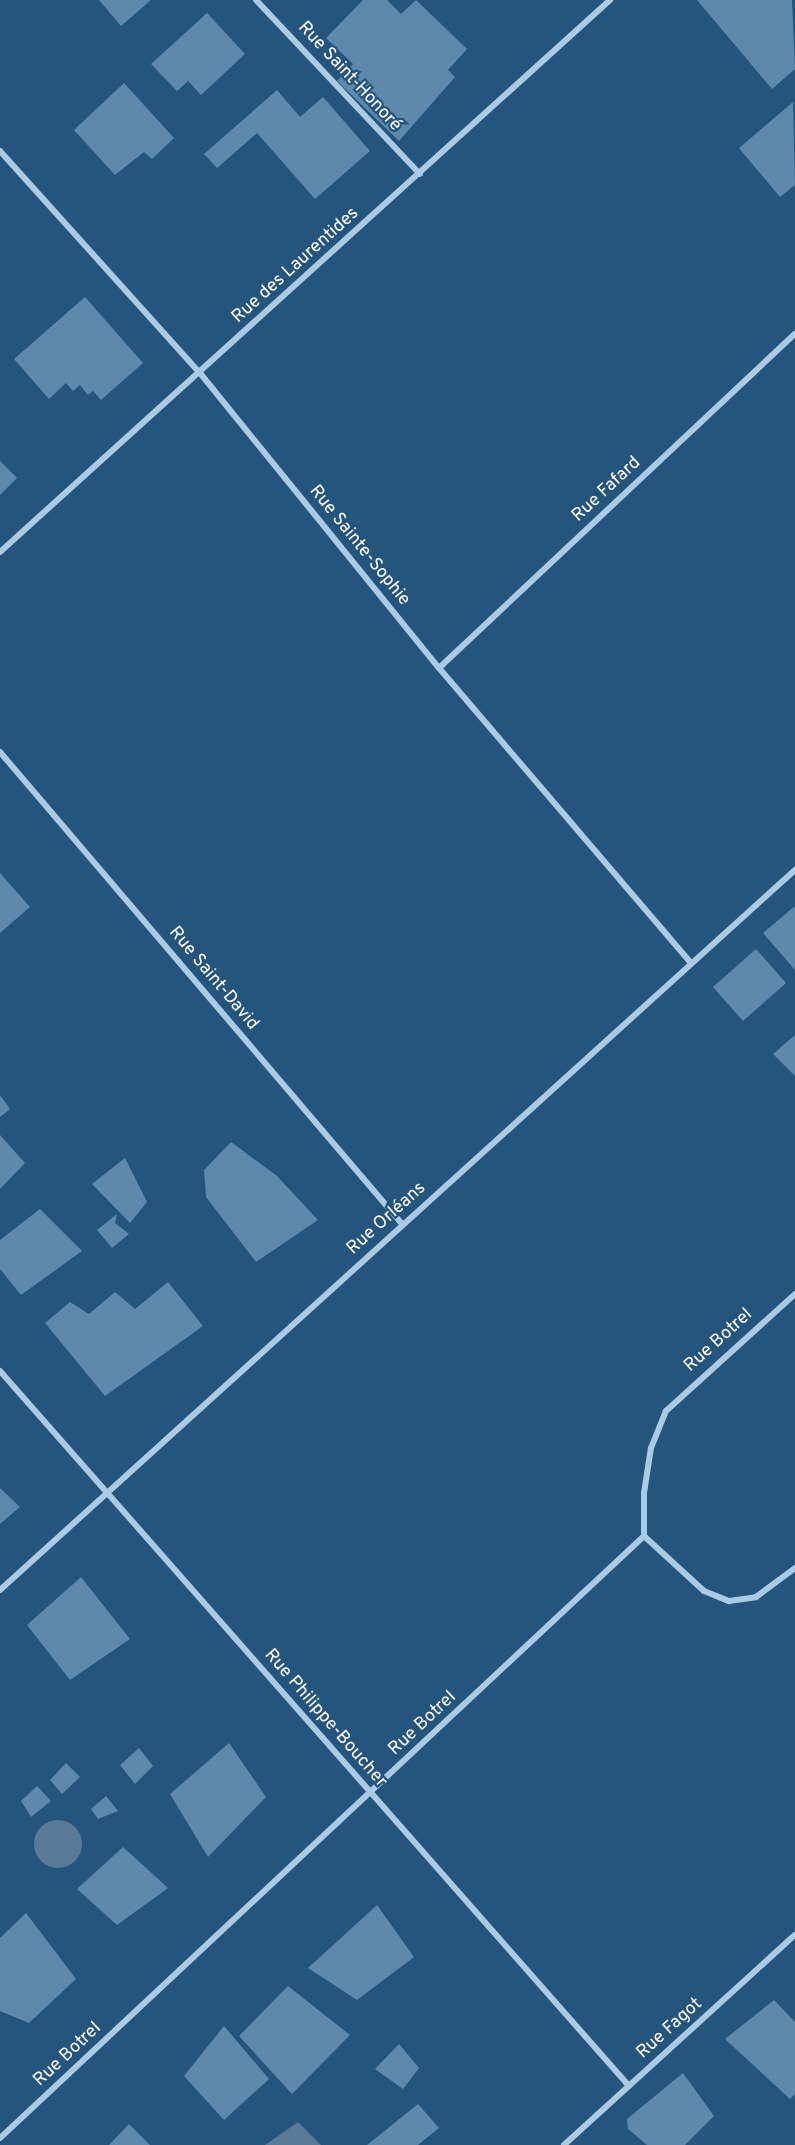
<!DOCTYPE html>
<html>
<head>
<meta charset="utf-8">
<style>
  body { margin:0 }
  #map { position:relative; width:795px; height:2145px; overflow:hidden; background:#25547c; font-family:Overpass,sans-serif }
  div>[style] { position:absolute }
  .water>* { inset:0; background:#5a7b97 }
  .round { border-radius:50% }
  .building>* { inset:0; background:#5e89ad }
  .street>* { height:6px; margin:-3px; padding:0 3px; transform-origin:3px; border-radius:3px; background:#aacbe5 }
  span { translate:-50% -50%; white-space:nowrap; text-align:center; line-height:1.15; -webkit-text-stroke:4.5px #25547c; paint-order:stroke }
  .street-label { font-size:18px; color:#fff }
</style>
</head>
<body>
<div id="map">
  <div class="water">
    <i class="round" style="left:34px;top:1820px;width:48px;height:48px"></i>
    <i style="clip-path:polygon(298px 2122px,321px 2145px,265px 2145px)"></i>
  </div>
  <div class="building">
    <i style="clip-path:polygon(99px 0,151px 0,121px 26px)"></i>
    <i style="clip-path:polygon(363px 0,387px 0,401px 14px,416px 0,467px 49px,448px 70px,455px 77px,399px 141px,337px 81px,353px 64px,326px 38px)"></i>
    <i style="clip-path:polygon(697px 0,792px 0,795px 69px,772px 89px)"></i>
    <i style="clip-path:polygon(207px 13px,245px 54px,201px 95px,188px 81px,177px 91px,151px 64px)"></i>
    <i style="clip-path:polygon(124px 83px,174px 138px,152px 159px,144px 152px,115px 175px,74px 130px)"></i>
    <i style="clip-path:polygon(277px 90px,300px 117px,323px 97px,370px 151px,315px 199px,257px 133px,217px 168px,204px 154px)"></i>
    <i style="clip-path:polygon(793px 102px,795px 185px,780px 197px,739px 148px)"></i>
    <i style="clip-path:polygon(85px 297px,143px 363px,101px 400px,93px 391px,88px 395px,80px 385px,73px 391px,66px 383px,49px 399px,14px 359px)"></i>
    <i style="clip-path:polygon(0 461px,17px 478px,0 495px)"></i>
    <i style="clip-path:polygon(0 873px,30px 907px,0 933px)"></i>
    <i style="clip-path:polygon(795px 906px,795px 970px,763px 933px)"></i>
    <i style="clip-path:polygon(756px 949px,786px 983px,743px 1021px,713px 987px)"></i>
    <i style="clip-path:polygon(795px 1035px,795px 1076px,773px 1054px)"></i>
    <i style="clip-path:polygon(0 1095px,10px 1109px,0 1117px)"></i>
    <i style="clip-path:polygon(0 1135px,25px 1163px,0 1189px)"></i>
    <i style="clip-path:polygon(231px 1142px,277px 1176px,318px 1220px,256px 1262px,206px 1197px,204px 1170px)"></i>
    <i style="clip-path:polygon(125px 1158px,147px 1202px,130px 1223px,92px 1184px)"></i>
    <i style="clip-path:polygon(40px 1209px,82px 1251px,21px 1295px,0 1269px,0 1240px)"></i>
    <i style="clip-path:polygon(117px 1214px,115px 1223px,129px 1234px,112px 1248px,97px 1230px)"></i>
    <i style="clip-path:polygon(168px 1282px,203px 1326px,105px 1396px,45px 1323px,70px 1302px,89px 1314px,115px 1292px,135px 1309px)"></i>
    <i style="clip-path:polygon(0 1488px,20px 1507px,0 1524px)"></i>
    <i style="clip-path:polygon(81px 1577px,130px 1639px,70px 1680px,27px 1625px)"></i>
    <i style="clip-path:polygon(229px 1743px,266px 1797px,208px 1857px,170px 1794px)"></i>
    <i style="clip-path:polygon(139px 1748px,153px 1766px,135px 1784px,120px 1765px)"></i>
    <i style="clip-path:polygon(66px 1763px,80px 1777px,62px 1794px,50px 1780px)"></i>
    <i style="clip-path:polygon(37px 1786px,51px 1801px,31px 1817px,21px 1801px)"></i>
    <i style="clip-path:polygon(106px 1796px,118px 1811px,98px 1819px,91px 1809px)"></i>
    <i style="clip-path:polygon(123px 1847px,168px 1888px,117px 1925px,77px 1889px)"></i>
    <i style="clip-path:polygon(377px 1905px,414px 1957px,357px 2000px,308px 1968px)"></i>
    <i style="clip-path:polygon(26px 1913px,76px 1979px,29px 2023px,0 2011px,0 1938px)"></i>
    <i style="clip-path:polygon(288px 1986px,350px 2035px,292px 2094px,239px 2036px)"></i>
    <i style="clip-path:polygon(774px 2000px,795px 2022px,795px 2094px,790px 2099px,725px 2039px)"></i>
    <i style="clip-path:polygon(224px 2026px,269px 2079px,224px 2120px,184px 2076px)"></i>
    <i style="clip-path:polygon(399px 2044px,419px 2068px,403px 2089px,375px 2069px)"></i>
    <i style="clip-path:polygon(683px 2073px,714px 2116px,685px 2145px,647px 2145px,628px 2129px,627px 2119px)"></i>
    <i style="clip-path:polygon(418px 2104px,439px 2128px,418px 2145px,367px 2145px)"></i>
    <i style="clip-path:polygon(129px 2124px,150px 2145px,109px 2145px)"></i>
  </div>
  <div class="street">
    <i style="left:256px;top:0;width:239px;rotate:46.7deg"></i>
    <i style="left:0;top:151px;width:299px;rotate:48deg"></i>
    <i style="left:200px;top:373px;width:380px;rotate:51deg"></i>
    <i style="left:439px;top:668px;width:388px;rotate:49.5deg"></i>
    <i style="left:0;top:552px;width:823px;rotate:-42.14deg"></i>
    <i style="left:439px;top:668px;width:488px;rotate:-43.2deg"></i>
    <i style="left:0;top:752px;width:621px;rotate:49.57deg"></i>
    <i style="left:0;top:1371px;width:952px;rotate:48.66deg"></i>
    <i style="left:644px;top:1536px;width:81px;rotate:42.5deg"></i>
    <i style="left:704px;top:1591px;width:27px;rotate:22deg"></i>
    <i style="left:729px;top:1601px;width:27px;rotate:-8deg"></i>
    <i style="left:756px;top:1597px;width:49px;rotate:-36.6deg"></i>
    <i style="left:0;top:1590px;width:1073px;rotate:-42.17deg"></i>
    <i style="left:0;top:2138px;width:882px;rotate:-43.07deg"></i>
    <i style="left:644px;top:1536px;width:43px;rotate:-90deg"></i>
    <i style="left:644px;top:1493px;width:46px;rotate:-81.2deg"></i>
    <i style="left:651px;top:1448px;width:40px;rotate:-68deg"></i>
    <i style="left:666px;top:1411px;width:174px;rotate:-42.2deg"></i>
    <i style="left:564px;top:2145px;width:312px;rotate:-42.3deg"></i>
  </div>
  <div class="street-label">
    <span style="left:349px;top:77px;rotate:47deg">Rue Saint-Honoré</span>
    <span style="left:296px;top:266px;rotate:-42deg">Rue des Laurentides</span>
    <span style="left:607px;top:490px;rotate:-43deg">Rue Fafard</span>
    <span style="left:359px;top:546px;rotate:51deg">Rue Sainte-Sophie</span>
    <span style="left:213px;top:979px;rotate:50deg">Rue Saint-David</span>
    <span style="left:387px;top:1219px;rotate:-42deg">Rue Orléans</span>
    <span style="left:719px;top:1341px;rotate:-42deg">Rue Botrel</span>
    <span style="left:325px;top:1719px;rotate:49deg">Rue Philippe-Boucher</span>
    <span style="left:423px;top:1724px;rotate:-43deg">Rue Botrel</span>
    <span style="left:670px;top:2029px;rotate:-42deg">Rue Fagot</span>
    <span style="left:68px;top:2055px;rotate:-43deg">Rue Botrel</span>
  </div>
</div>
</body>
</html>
